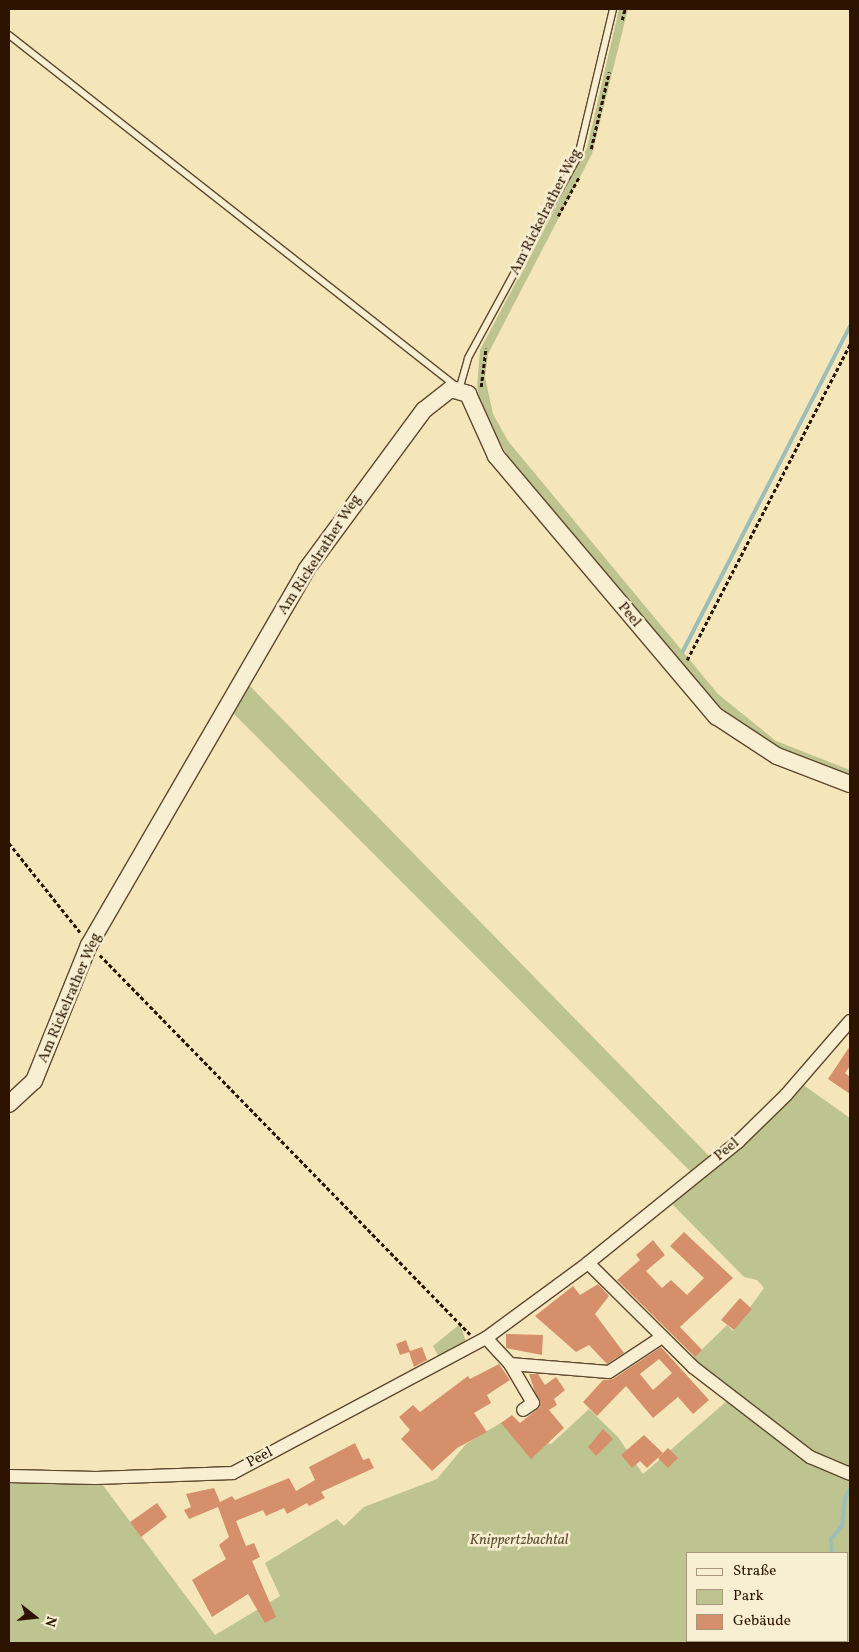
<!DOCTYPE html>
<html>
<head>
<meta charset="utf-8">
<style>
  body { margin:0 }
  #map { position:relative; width:859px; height:1652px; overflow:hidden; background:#f5e6ba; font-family:Vollkorn,serif }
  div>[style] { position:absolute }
  .green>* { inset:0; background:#bdc48f }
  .stream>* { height:4px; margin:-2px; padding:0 2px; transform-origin:2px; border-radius:2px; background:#9dbeb6 }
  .building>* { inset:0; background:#d5906b }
  .path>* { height:2.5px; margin-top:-1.25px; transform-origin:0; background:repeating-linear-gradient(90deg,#2c1401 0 4px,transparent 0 6.5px) }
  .roads { filter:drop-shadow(1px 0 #5e482f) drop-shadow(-1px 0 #5e482f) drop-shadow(0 1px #5e482f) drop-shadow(0 -1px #5e482f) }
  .service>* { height:6px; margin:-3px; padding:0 3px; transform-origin:3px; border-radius:3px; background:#f8efd2 }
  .minor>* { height:12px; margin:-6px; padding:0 6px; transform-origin:6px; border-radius:6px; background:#f8efd2 }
  .tertiary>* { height:16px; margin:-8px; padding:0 8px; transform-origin:8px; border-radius:8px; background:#f8efd2 }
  span { translate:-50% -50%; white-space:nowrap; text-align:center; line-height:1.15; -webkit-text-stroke:5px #f8efd2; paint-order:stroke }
  .street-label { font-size:15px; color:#2c1401 }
  .park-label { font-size:15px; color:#5f5233; font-style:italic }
  .frame { position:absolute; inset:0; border:10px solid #2c1401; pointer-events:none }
  .legend { position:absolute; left:686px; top:1552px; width:162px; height:90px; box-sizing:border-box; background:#f8efd2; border:1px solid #a6977e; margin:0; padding:6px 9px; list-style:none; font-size:15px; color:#2c1401 }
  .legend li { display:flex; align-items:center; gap:10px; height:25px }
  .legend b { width:25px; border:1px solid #a6977e }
  .north { position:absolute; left:10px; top:1592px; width:50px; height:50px; -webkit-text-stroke:4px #f8efd2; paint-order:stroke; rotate:106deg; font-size:14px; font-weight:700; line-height:20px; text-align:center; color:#2c1401 }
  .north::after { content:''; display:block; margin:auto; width:18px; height:22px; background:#2c1401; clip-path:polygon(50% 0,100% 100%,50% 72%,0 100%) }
</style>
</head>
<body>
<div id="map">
  <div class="green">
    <i style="clip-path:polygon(619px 9px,628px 9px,592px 154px,488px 354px,485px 377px,493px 414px,508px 441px,718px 694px,776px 741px,850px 770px,850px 776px,779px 749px,714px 703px,513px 465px,482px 412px,477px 387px,480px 350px,587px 148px)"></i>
    <i style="clip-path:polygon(248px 684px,711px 1158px,692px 1173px,231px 711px)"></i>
    <i style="clip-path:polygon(evenodd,802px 1084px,850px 1118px,850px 1643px,9px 1643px,9px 1478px,99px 1480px,215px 1635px,280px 1596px,265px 1563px,337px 1519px,344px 1526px,364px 1507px,437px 1479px,466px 1444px,502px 1422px,517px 1436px,551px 1444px,589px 1409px,618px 1437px,643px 1474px,728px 1400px,691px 1360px,727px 1325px,733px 1331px,764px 1288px,757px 1280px,744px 1277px,671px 1203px,802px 1084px,688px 1553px,848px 1553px,848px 1641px,688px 1641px,688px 1553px)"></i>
    <i style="clip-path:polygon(460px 1324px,466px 1342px,440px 1359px,433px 1346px)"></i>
  </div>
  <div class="stream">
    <i style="left:683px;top:651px;width:365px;rotate:-62.8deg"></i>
    <i style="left:832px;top:1553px;width:14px;rotate:-94deg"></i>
    <i style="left:831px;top:1539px;width:17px;rotate:-50deg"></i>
    <i style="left:842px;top:1526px;width:29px;rotate:-84deg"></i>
    <i style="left:845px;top:1497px;width:9px;rotate:-58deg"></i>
    <i style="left:771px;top:1643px;width:3px;rotate:-45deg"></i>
  </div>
  <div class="building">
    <i style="clip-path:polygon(850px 1046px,850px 1066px,845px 1073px,850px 1077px,850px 1094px,828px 1079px)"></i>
    <i style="clip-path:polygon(684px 1232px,733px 1278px,680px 1327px,702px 1350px,695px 1357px,617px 1280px,640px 1260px,636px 1255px,653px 1240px,665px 1255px,646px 1271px,662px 1288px,671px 1280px,687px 1295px,704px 1278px,670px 1246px)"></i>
    <i style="clip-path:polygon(598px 1284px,609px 1296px,595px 1314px,624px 1353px,607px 1364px,589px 1345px,576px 1352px,535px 1316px,573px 1286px,580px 1295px)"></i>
    <i style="clip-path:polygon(740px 1298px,752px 1309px,734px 1330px,721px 1320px)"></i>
    <i style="clip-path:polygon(506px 1334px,543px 1335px,542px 1355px,506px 1348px)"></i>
    <i style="clip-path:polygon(406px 1340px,410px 1351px,422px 1347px,427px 1360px,414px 1367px,409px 1352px,400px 1355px,396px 1344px)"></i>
    <i style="clip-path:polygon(evenodd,661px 1347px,709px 1400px,693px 1414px,678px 1397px,653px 1418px,626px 1386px,597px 1416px,583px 1402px,603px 1380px,613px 1379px,661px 1347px,659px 1359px,672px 1373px,653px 1390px,640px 1374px,659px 1359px)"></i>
    <i style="clip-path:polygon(499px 1364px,510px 1380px,487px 1395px,491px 1403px,474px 1413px,487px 1432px,457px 1448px,432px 1471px,401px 1439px,410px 1430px,399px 1417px,413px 1405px,420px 1412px,468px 1376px,470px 1379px)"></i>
    <i style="clip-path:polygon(529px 1374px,538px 1374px,545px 1385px,556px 1377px,565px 1390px,554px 1399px,557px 1405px,549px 1410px,564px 1428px,531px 1459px,501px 1423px,512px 1415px,520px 1423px,540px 1407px)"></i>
    <i style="clip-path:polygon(603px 1429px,613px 1439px,596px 1456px,588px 1447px)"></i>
    <i style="clip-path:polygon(644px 1435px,663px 1453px,647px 1468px,640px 1461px,632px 1468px,621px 1455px)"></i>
    <i style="clip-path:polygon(355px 1443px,363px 1460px,369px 1458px,374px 1468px,321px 1492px,325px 1498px,309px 1506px,307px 1503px,287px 1514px,284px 1508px,266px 1516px,263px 1510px,236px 1521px,246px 1546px,254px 1543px,260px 1557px,252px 1561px,276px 1617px,265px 1623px,248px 1594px,212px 1617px,192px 1580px,226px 1559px,219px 1545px,229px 1537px,218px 1507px,189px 1519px,184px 1510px,191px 1507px,186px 1494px,214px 1488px,220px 1502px,232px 1496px,235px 1500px,289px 1478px,296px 1491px,315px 1480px,309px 1467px)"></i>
    <i style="clip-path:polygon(668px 1448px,678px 1458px,668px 1468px,658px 1458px)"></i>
    <i style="clip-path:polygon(157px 1503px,167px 1517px,141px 1537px,130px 1522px)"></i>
  </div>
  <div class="path">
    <i style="left:622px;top:20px;width:11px;rotate:-75deg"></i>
    <i style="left:591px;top:149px;width:79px;rotate:-76.8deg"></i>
    <i style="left:558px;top:216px;width:44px;rotate:-61.7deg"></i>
    <i style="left:481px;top:387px;width:39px;rotate:-83deg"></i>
    <i style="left:687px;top:660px;width:356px;rotate:-62.7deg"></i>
    <i style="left:9px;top:843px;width:114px;rotate:51.4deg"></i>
    <i style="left:100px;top:955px;width:530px;rotate:45.69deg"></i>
  </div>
  <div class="roads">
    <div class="service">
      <i style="left:9px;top:35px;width:570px;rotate:38.16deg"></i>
      <i style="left:459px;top:390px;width:33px;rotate:-74deg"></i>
      <i style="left:468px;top:358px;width:230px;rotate:-61.4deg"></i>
      <i style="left:578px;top:156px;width:151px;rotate:-76.6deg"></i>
    </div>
    <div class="minor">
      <i style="left:588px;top:1263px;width:148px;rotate:44.7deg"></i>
      <i style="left:693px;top:1367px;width:148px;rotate:37.6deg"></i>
      <i style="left:810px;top:1457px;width:43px;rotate:23deg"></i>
      <i style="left:486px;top:1338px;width:35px;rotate:47deg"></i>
      <i style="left:510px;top:1364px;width:45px;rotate:59.5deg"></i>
      <i style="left:533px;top:1403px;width:12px;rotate:145deg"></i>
      <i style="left:510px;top:1364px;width:99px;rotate:4.6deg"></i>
      <i style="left:609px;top:1372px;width:64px;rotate:-33.4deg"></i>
      <i style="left:9px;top:1476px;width:87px;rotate:1.3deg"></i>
      <i style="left:96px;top:1478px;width:137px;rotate:-2.1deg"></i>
      <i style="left:233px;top:1473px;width:287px;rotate:-28.1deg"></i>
      <i style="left:486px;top:1338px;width:127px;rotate:-36.3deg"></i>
      <i style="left:588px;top:1263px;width:193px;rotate:-38.9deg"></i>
      <i style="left:738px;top:1142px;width:67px;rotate:-44.4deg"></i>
      <i style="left:786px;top:1095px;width:98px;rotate:-49.1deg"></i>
    </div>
    <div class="tertiary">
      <i style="left:9px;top:1104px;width:34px;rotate:-43deg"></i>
      <i style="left:34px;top:1081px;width:147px;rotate:-68deg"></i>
      <i style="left:89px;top:945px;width:433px;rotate:-59.9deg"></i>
      <i style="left:306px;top:570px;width:199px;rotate:-53.6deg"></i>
      <i style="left:424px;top:410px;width:34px;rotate:-38deg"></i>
      <i style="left:451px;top:389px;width:18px;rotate:16deg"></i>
      <i style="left:468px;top:394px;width:68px;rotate:65.7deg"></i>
      <i style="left:496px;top:456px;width:341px;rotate:49.8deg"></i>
      <i style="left:716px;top:716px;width:73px;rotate:33.3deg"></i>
      <i style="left:777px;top:756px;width:78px;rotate:21deg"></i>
    </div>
  </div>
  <div class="street-label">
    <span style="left:546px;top:212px;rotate:-63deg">Am Rickelrather Weg</span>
    <span style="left:320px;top:555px;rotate:-57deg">Am Rickelrather Weg</span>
    <span style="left:629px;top:615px;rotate:50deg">Peel</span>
    <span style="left:70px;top:998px;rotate:-67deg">Am Rickelrather Weg</span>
    <span style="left:727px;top:1150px;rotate:-40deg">Peel</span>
    <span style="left:260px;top:1458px;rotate:-28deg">Peel</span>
  </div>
  <div class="park-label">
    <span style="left:519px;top:1541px">Knippertzbachtal</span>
  </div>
  <div class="frame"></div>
  <ul class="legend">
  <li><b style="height:6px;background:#f8efd2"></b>Straße</li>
  <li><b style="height:14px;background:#bdc48f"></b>Park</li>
  <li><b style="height:14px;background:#d5906b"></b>Gebäude</li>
  </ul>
  <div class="north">N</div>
</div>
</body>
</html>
